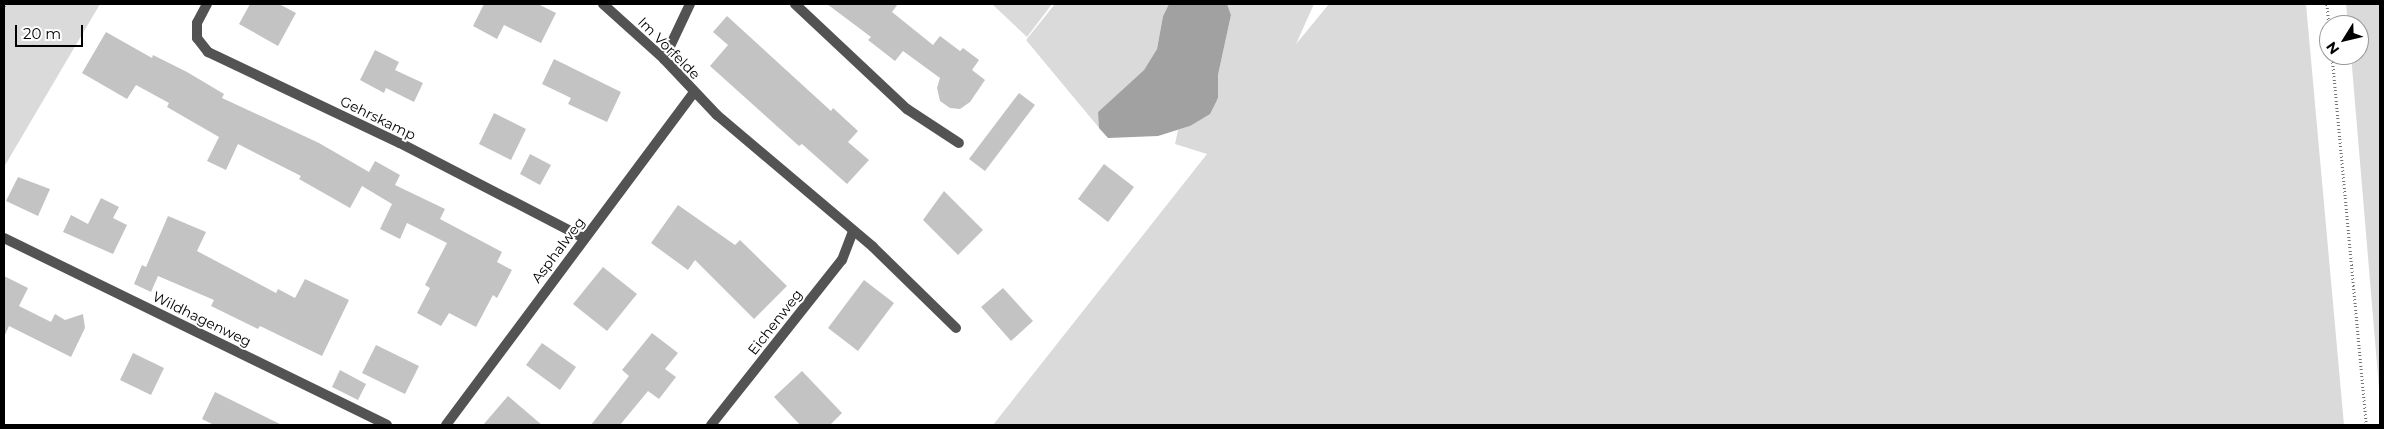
<!DOCTYPE html>
<html>
<head>
<meta charset="utf-8">
<style>
  body { margin:0 }
  #map { position:relative; width:2384px; height:429px; overflow:hidden; background:#fff; font-family:Montserrat,sans-serif }
  div>[style] { position:absolute }
  .green>* { inset:0; background:#dadada }
  .water>* { inset:0; background:#a1a1a1 }
  .building>* { inset:0; background:#c3c3c3 }
  .path>* { height:3px; margin-top:-1.5px; transform-origin:0; background:repeating-linear-gradient(90deg,#757575 0 1px,transparent 0 3.5px) }
  .street>* { height:10px; margin:-5px; padding:0 5px; transform-origin:5px; border-radius:5px; background:#535353 }
  span { translate:-50% -50%; white-space:nowrap; text-align:center; line-height:1.15; -webkit-text-stroke:4px #fff; paint-order:stroke }
  .street-label { font-size:14px; color:#000 }
  .frame { position:absolute; inset:0; border:5px solid #000; pointer-events:none }
  .north { position:absolute; left:2319px; top:15px; width:50px; height:50px; box-sizing:border-box; background:#fff; border:1px solid #999; border-radius:50%; rotate:234deg; font-size:14px; font-weight:700; line-height:20px; text-align:center; color:#000 }
  .north::after { content:''; display:block; margin:auto; width:18px; height:22px; background:#000; clip-path:polygon(50% 0,100% 100%,50% 72%,0 100%) }
  .scale { position:absolute; left:15px; top:25px; width:68px; height:22px; box-sizing:border-box; border:2px solid #000; border-top:0; padding-left:6px; font-size:15px; line-height:18px; white-space:nowrap; color:#000; -webkit-text-stroke:4px #fff; paint-order:stroke }
</style>
</head>
<body>
<div id="map">
  <div class="green">
    <i style="clip-path:polygon(4px 4px,100px 4px,4px 167px)"></i>
    <i style="clip-path:polygon(992px 4px,1052px 4px,1027px 37px)"></i>
    <i style="clip-path:polygon(1055px 4px,1169px 4px,1163px 16px,1157px 49px,1144px 70px,1098px 112px,1100px 129px,1026px 40px)"></i>
    <i style="clip-path:polygon(1227px 4px,1314px 4px,1296px 44px,1329px 4px,2306px 4px,2344px 425px,993px 425px,1207px 154px,1175px 144px,1178px 130px,1190px 126px,1218px 99px,1218px 75px,1231px 15px)"></i>
    <i style="clip-path:polygon(2346px 4px,2380px 4px,2380px 400px,2351px 55px,2359px 55px,2359px 25px,2348px 25px)"></i>
  </div>
  <div class="water">
    <i style="clip-path:polygon(1169px 4px,1227px 4px,1231px 15px,1218px 75px,1218px 98px,1210px 114px,1190px 126px,1158px 136px,1108px 138px,1099px 128px,1098px 112px,1144px 70px,1157px 49px,1163px 16px)"></i>
  </div>
  <div class="building">
    <i style="clip-path:polygon(250px 4px,279px 4px,296px 13px,278px 46px,239px 24px)"></i>
    <i style="clip-path:polygon(484px 4px,538px 4px,556px 13px,541px 43px,504px 25px,497px 39px,473px 26px)"></i>
    <i style="clip-path:polygon(827px 4px,898px 4px,892px 12px,933px 45px,940px 36px,960px 51px,963px 48px,979px 60px,972px 70px,985px 80px,970px 102px,960px 109px,950px 108px,940px 101px,937px 88px,940px 78px,903px 51px,895px 61px,868px 40px,871px 37px)"></i>
    <i style="clip-path:polygon(727px 16px,831px 111px,833px 108px,858px 131px,848px 142px,869px 160px,847px 184px,802px 144px,799px 146px,710px 66px,728px 45px,713px 32px)"></i>
    <i style="clip-path:polygon(106px 32px,152px 58px,153px 55px,187px 72px,224px 94px,222px 98px,319px 143px,369px 172px,375px 161px,400px 175px,395px 185px,445px 209px,440px 219px,502px 252px,497px 262px,512px 270px,497px 298px,493px 295px,476px 327px,449px 313px,441px 326px,417px 313px,430px 288px,425px 285px,447px 243px,407px 223px,400px 239px,380px 229px,392px 204px,362px 186px,350px 208px,299px 179px,301px 176px,238px 144px,226px 170px,207px 161px,219px 137px,167px 107px,169px 103px,136px 85px,127px 99px,82px 73px)"></i>
    <i style="clip-path:polygon(375px 50px,399px 62px,395px 70px,423px 83px,414px 102px,386px 88px,384px 93px,360px 80px)"></i>
    <i style="clip-path:polygon(554px 59px,621px 92px,607px 122px,568px 104px,571px 98px,542px 84px)"></i>
    <i style="clip-path:polygon(1019px 93px,1035px 105px,985px 171px,969px 159px)"></i>
    <i style="clip-path:polygon(494px 113px,526px 129px,511px 160px,479px 144px)"></i>
    <i style="clip-path:polygon(530px 154px,551px 165px,540px 185px,520px 174px)"></i>
    <i style="clip-path:polygon(1104px 164px,1134px 187px,1108px 222px,1078px 199px)"></i>
    <i style="clip-path:polygon(18px 177px,50px 189px,38px 216px,6px 201px)"></i>
    <i style="clip-path:polygon(944px 191px,983px 230px,958px 255px,923px 220px)"></i>
    <i style="clip-path:polygon(101px 198px,119px 207px,113px 218px,127px 225px,113px 254px,63px 232px,71px 215px,88px 224px,87px 226px)"></i>
    <i style="clip-path:polygon(678px 205px,735px 245px,740px 240px,787px 286px,754px 319px,695px 260px,688px 270px,651px 243px)"></i>
    <i style="clip-path:polygon(168px 216px,206px 232px,197px 251px,276px 293px,278px 289px,295px 298px,305px 279px,349px 300px,322px 356px,260px 326px,258px 329px,211px 306px,214px 300px,158px 276px,151px 292px,134px 284px,142px 265px,146px 267px)"></i>
    <i style="clip-path:polygon(603px 267px,637px 294px,607px 331px,573px 304px)"></i>
    <i style="clip-path:polygon(4px 276px,28px 288px,19px 306px,51px 322px,55px 314px,65px 320px,83px 314px,85px 328px,71px 357px,9px 326px,4px 337px)"></i>
    <i style="clip-path:polygon(864px 280px,894px 303px,858px 351px,828px 328px)"></i>
    <i style="clip-path:polygon(1003px 288px,1033px 321px,1011px 341px,981px 307px)"></i>
    <i style="clip-path:polygon(652px 333px,678px 353px,665px 369px,676px 377px,659px 399px,648px 391px,620px 425px,591px 425px,629px 376px,622px 370px)"></i>
    <i style="clip-path:polygon(542px 343px,576px 367px,560px 390px,526px 365px)"></i>
    <i style="clip-path:polygon(376px 345px,419px 366px,405px 394px,362px 373px)"></i>
    <i style="clip-path:polygon(133px 353px,164px 368px,151px 395px,120px 380px)"></i>
    <i style="clip-path:polygon(340px 370px,366px 384px,358px 400px,332px 387px)"></i>
    <i style="clip-path:polygon(802px 371px,842px 413px,830px 425px,800px 425px,774px 397px)"></i>
    <i style="clip-path:polygon(215px 392px,282px 425px,214px 425px,202px 419px)"></i>
    <i style="clip-path:polygon(508px 396px,542px 425px,483px 425px)"></i>
  </div>
  <div class="path">
    <i style="left:2327px;top:4px;width:21px;rotate:85deg"></i>
    <i style="left:4px;top:6px;width:2px;rotate:-63deg"></i>
    <i style="left:2332px;top:55px;width:372px;rotate:84.7deg"></i>
  </div>
  <div class="street">
    <i style="left:207px;top:4px;width:21px;rotate:118deg"></i>
    <i style="left:197px;top:23px;width:15px;rotate:90deg"></i>
    <i style="left:197px;top:38px;width:18px;rotate:52deg"></i>
    <i style="left:208px;top:52px;width:212px;rotate:25.4deg"></i>
    <i style="left:400px;top:143px;width:207px;rotate:27.3deg"></i>
    <i style="left:603px;top:4px;width:82px;rotate:42deg"></i>
    <i style="left:664px;top:59px;width:77px;rotate:46.6deg"></i>
    <i style="left:717px;top:115px;width:204px;rotate:40.2deg"></i>
    <i style="left:873px;top:247px;width:116px;rotate:44.3deg"></i>
    <i style="left:795px;top:4px;width:154px;rotate:43.2deg"></i>
    <i style="left:907px;top:109px;width:62px;rotate:33.2deg"></i>
    <i style="left:664px;top:59px;width:61px;rotate:-64.7deg"></i>
    <i style="left:4px;top:238px;width:426px;rotate:26deg"></i>
    <i style="left:446px;top:425px;width:415px;rotate:-53.3deg"></i>
    <i style="left:711px;top:425px;width:211px;rotate:-51.6deg"></i>
    <i style="left:842px;top:260px;width:31px;rotate:-69deg"></i>
  </div>
  <div class="street-label">
    <span style="left:669px;top:48px;rotate:45deg">Im Vorfelde</span>
    <span style="left:378px;top:118px;rotate:26deg">Gehrskamp</span>
    <span style="left:558px;top:250px;rotate:-53deg">Asphalweg</span>
    <span style="left:202px;top:319px;rotate:26deg">Wildhagenweg</span>
    <span style="left:775px;top:322px;rotate:-52deg">Eichenweg</span>
  </div>
  <div class="frame"></div>
  <div class="north">N</div>
  <div class="scale">20 m</div>
</div>
</body>
</html>
